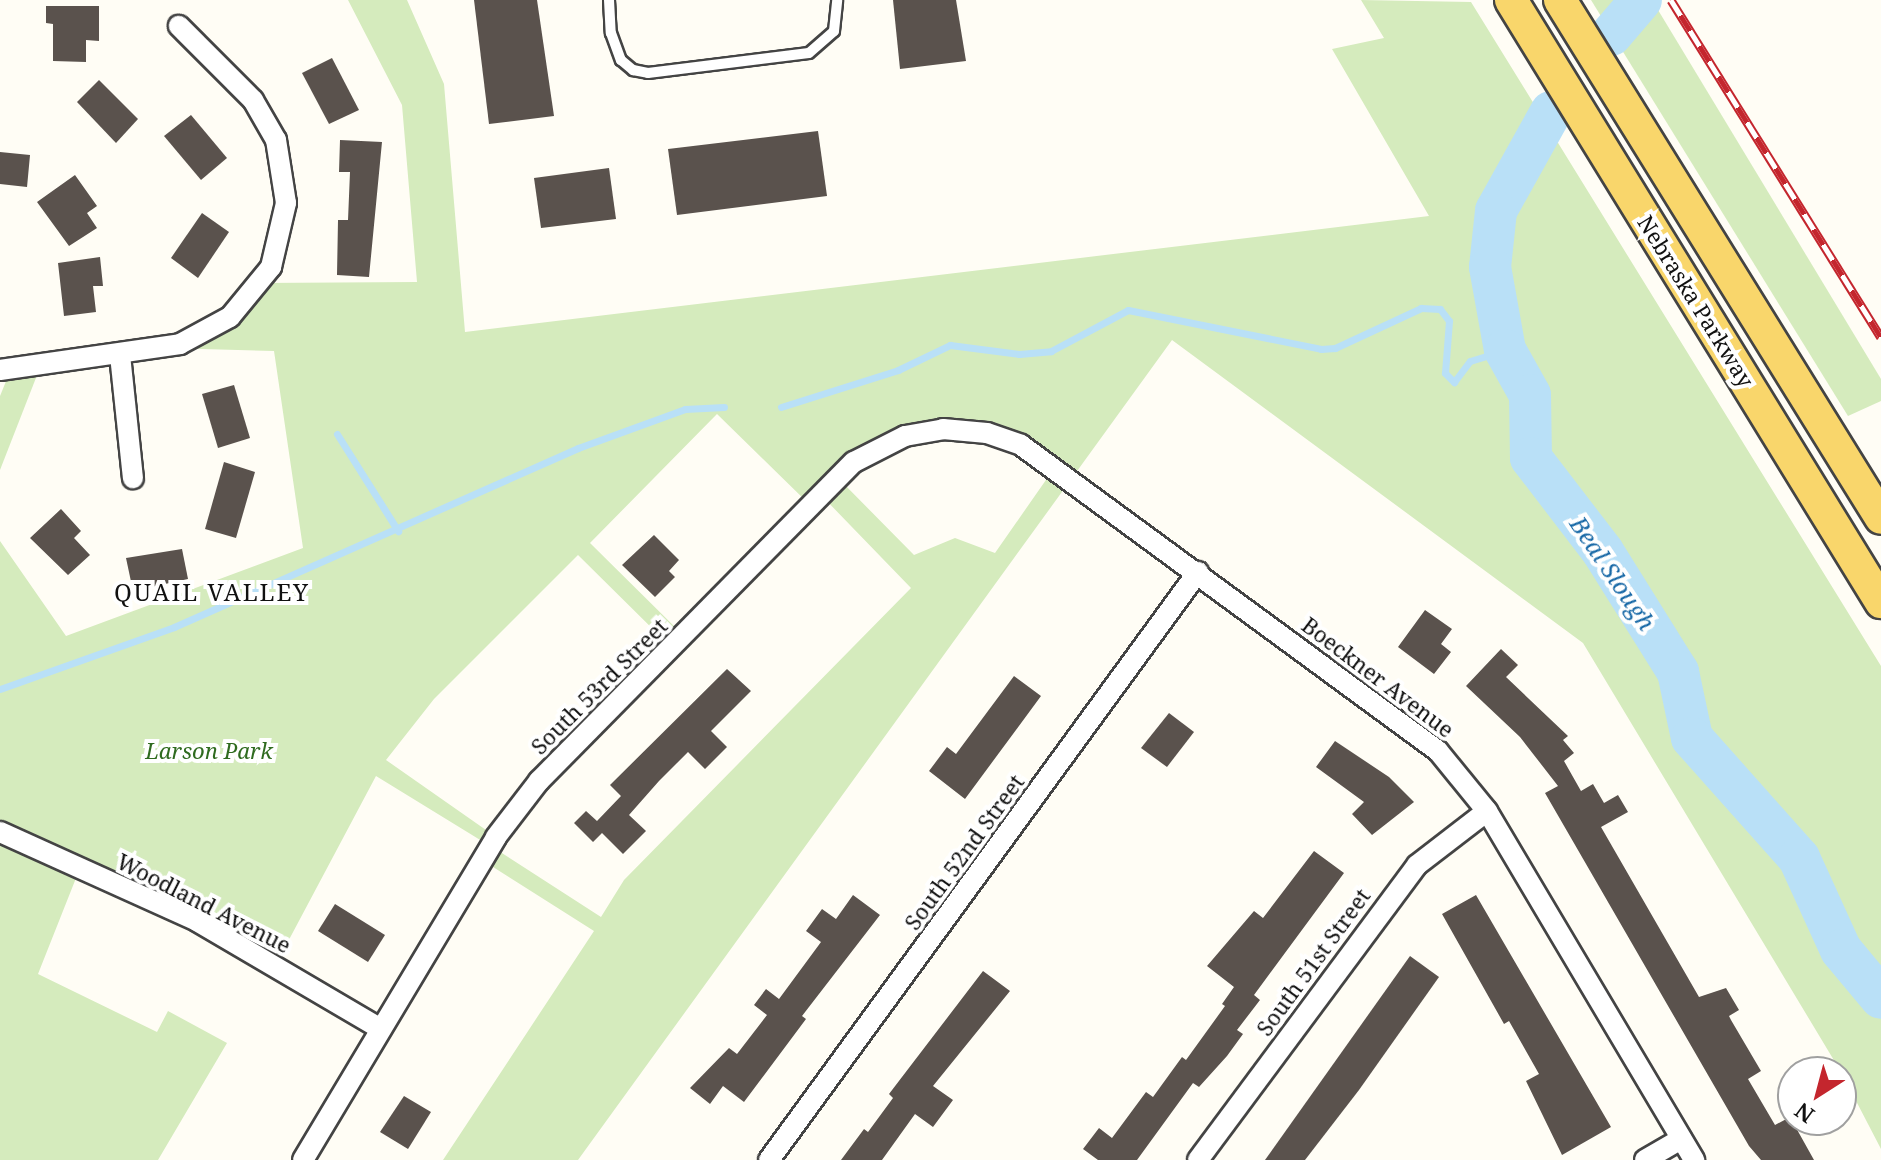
<!DOCTYPE html>
<html>
<head>
<meta charset="utf-8">
<style>
  body { margin:0 }
  #map { position:relative; width:1881px; height:1160px; overflow:hidden; background:#fffdf5; font-family:"Noto Serif",serif }
  div>[style] { position:absolute }
  .green>* { inset:0; background:#d5ebbd }
  .stream>* { height:7px; margin:-3.5px; padding:0 3.5px; transform-origin:3.5px; border-radius:3.5px; background:#b9e0f7 }
  .river>* { height:42px; margin:-21px; padding:0 21px; transform-origin:21px; border-radius:21px; background:#b9e0f7 }
  .building>* { inset:0; background:#5a524d }
  .roads { filter:drop-shadow(2px 0 #444) drop-shadow(-2px 0 #444) drop-shadow(0 2px #444) drop-shadow(0 -2px #444) }
  .lane>* { height:10px; margin:-5px; padding:0 5px; transform-origin:5px; border-radius:5px; background:#fff }
  .street>* { height:20px; margin:-10px; padding:0 10px; transform-origin:10px; border-radius:10px; background:#fff }
  .primary>* { height:32px; margin:-16px; padding:0 16px; transform-origin:16px; border-radius:16px; background:#f9d66b }
  .rail>* { height:9px; margin-top:-4.5px; transform-origin:0; background:repeating-linear-gradient(90deg,#fff 0 18px,#c4262e 0 36px); box-sizing:border-box; border-block:2px solid #c4262e }
  span { translate:-50% -50%; white-space:nowrap; text-align:center; line-height:1.15; -webkit-text-stroke:8px #fff; paint-order:stroke }
  .street-label { font-size:22px; color:#111 }
  .park-label { font-size:22px; color:#2f6b1f; font-style:italic }
  .water-label { font-size:24px; color:#1768a6; font-style:italic }
  .neighbourhood-label { font-size:24px; color:#111; letter-spacing:2px }
  .north { position:absolute; left:1777px; top:1056px; width:80px; height:80px; box-sizing:border-box; background:#fff; border:2px solid #a0a0a0; border-radius:50%; rotate:216deg; font-size:22px; font-weight:700; line-height:32px; text-align:center; color:#111 }
  .north::after { content:''; display:block; margin:auto; width:28px; height:36px; background:#c4262e; clip-path:polygon(50% 0,100% 100%,50% 72%,0 100%) }
</style>
</head>
<body>
<div id="map">
  <div class="green">
    <i style="clip-path:polygon(evenodd,348px 0,407px 0,444px 84px,465px 332px,1429px 216px,1332px 49px,1384px 38px,1361px 0,1471px 2px,1881px 666px,1881px 1149px,1841px 1072px,1583px 643px,1172px 340px,578px 1160px,443px 1160px,594px 931px,482px 860px,490px 846px,376px 776px,275px 966px,80px 868px,38px 974px,157px 1032px,168px 1011px,227px 1043px,158px 1160px,0 1160px,0 541px,66px 636px,303px 548px,274px 351px,165px 348px,180px 344px,259px 283px,417px 282px,402px 105px,348px 0,717px 414px,810px 505px,821px 495px,911px 588px,624px 880px,601px 917px,491px 846px,496px 837px,386px 760px,434px 699px,578px 555px,671px 647px,683px 635px,590px 543px,717px 414px,348px 0,943px 429px,1021px 445px,1055px 467px,995px 553px,955px 538px,914px 555px,838px 478px,943px 429px)"></i>
    <i style="clip-path:polygon(1591px 0,1652px 0,1881px 379px,1881px 401px,1848px 416px)"></i>
    <i style="clip-path:polygon(41px 365px,0 470px,0 396px,11px 369px)"></i>
  </div>
  <div class="stream">
    <i style="left:781px;top:407px;width:123px;rotate:-17.5deg"></i>
    <i style="left:898px;top:370px;width:58px;rotate:-25.7deg"></i>
    <i style="left:950px;top:345px;width:70px;rotate:7.4deg"></i>
    <i style="left:1019px;top:354px;width:32px;rotate:-5deg"></i>
    <i style="left:1051px;top:351px;width:87px;rotate:-28deg"></i>
    <i style="left:1128px;top:310px;width:197px;rotate:11.4deg"></i>
    <i style="left:1321px;top:349px;width:14px;rotate:-4deg"></i>
    <i style="left:1335px;top:348px;width:95px;rotate:-24.9deg"></i>
    <i style="left:1421px;top:308px;width:19px;rotate:3deg"></i>
    <i style="left:1440px;top:309px;width:15px;rotate:53deg"></i>
    <i style="left:1449px;top:321px;width:52px;rotate:94.4deg"></i>
    <i style="left:1445px;top:373px;width:13px;rotate:45deg"></i>
    <i style="left:1454px;top:382px;width:26px;rotate:-53deg"></i>
    <i style="left:1470px;top:361px;width:37px;rotate:-17deg"></i>
    <i style="left:337px;top:434px;width:115px;rotate:57.8deg"></i>
    <i style="left:0;top:689px;width:185px;rotate:-19.6deg"></i>
    <i style="left:174px;top:627px;width:442px;rotate:-23.9deg"></i>
    <i style="left:578px;top:448px;width:114px;rotate:-20deg"></i>
    <i style="left:685px;top:409px;width:39px;rotate:-3deg"></i>
  </div>
  <div class="river">
    <i style="left:1611px;top:35px;width:46px;rotate:-49.4deg"></i>
    <i style="left:1551px;top:112px;width:113px;rotate:119.1deg"></i>
    <i style="left:1496px;top:211px;width:56px;rotate:96.1deg"></i>
    <i style="left:1490px;top:267px;width:84px;rotate:79.8deg"></i>
    <i style="left:1505px;top:350px;width:51px;rotate:60.9deg"></i>
    <i style="left:1530px;top:395px;width:63px;rotate:89.1deg"></i>
    <i style="left:1531px;top:458px;width:118px;rotate:52.5deg"></i>
    <i style="left:1603px;top:552px;width:142px;rotate:58deg"></i>
    <i style="left:1678px;top:672px;width:67px;rotate:78deg"></i>
    <i style="left:1692px;top:738px;width:161px;rotate:48.3deg"></i>
    <i style="left:1799px;top:858px;width:101px;rotate:65.5deg"></i>
    <i style="left:1841px;top:950px;width:62px;rotate:50.2deg"></i>
  </div>
  <div class="building">
    <i style="clip-path:polygon(474px 0,537px 0,554px 116px,489px 124px)"></i>
    <i style="clip-path:polygon(893px 0,956px 0,966px 61px,900px 69px)"></i>
    <i style="clip-path:polygon(46px 6px,99px 6px,99px 41px,86px 40px,86px 62px,53px 61px,53px 24px,46px 23px)"></i>
    <i style="clip-path:polygon(332px 58px,359px 110px,329px 124px,302px 73px)"></i>
    <i style="clip-path:polygon(99px 80px,138px 119px,116px 143px,77px 102px)"></i>
    <i style="clip-path:polygon(191px 115px,227px 158px,201px 180px,164px 136px)"></i>
    <i style="clip-path:polygon(818px 131px,827px 196px,677px 215px,668px 149px)"></i>
    <i style="clip-path:polygon(340px 140px,382px 142px,369px 277px,337px 275px,338px 220px,348px 220px,350px 172px,339px 172px)"></i>
    <i style="clip-path:polygon(0 152px,30px 155px,27px 187px,0 184px)"></i>
    <i style="clip-path:polygon(609px 168px,616px 219px,541px 228px,534px 178px)"></i>
    <i style="clip-path:polygon(75px 175px,97px 206px,87px 213px,97px 228px,69px 246px,37px 202px)"></i>
    <i style="clip-path:polygon(202px 213px,229px 232px,198px 278px,171px 258px)"></i>
    <i style="clip-path:polygon(100px 257px,103px 286px,93px 286px,96px 312px,64px 316px,58px 263px)"></i>
    <i style="clip-path:polygon(234px 385px,250px 438px,218px 448px,202px 394px)"></i>
    <i style="clip-path:polygon(224px 462px,255px 472px,236px 538px,205px 529px)"></i>
    <i style="clip-path:polygon(61px 509px,81px 531px,74px 538px,90px 555px,68px 575px,30px 538px)"></i>
    <i style="clip-path:polygon(654px 535px,679px 560px,669px 571px,675px 577px,655px 597px,622px 565px)"></i>
    <i style="clip-path:polygon(182px 549px,188px 579px,133px 591px,126px 558px)"></i>
    <i style="clip-path:polygon(1425px 610px,1452px 629px,1441px 644px,1451px 652px,1434px 674px,1398px 647px)"></i>
    <i style="clip-path:polygon(1501px 649px,1518px 665px,1506px 677px,1568px 736px,1563px 740px,1574px 753px,1564px 761px,1581px 791px,1593px 784px,1604px 803px,1618px 795px,1628px 812px,1601px 827px,1699px 997px,1726px 988px,1739px 1010px,1729px 1016px,1731px 1020px,1761px 1071px,1748px 1079px,1775px 1125px,1790px 1117px,1814px 1160px,1761px 1160px,1749px 1146px,1545px 793px,1558px 786px,1520px 737px,1466px 686px)"></i>
    <i style="clip-path:polygon(727px 669px,751px 691px,711px 731px,727px 747px,705px 769px,688px 752px,659px 781px,629px 815px,646px 831px,623px 854px,602px 833px,593px 842px,574px 823px,586px 811px,597px 821px,621px 796px,610px 785px)"></i>
    <i style="clip-path:polygon(1014px 676px,1041px 696px,965px 799px,929px 771px,947px 747px,956px 754px)"></i>
    <i style="clip-path:polygon(1169px 713px,1194px 732px,1167px 767px,1141px 748px)"></i>
    <i style="clip-path:polygon(1335px 741px,1389px 777px,1414px 802px,1372px 835px,1352px 814px,1364px 802px,1316px 767px)"></i>
    <i style="clip-path:polygon(1314px 851px,1344px 873px,1254px 995px,1260px 1000px,1237px 1030px,1243px 1034px,1227px 1056px,1199px 1087px,1193px 1083px,1137px 1160px,1098px 1160px,1083px 1149px,1099px 1128px,1112px 1138px,1146px 1092px,1153px 1097px,1182px 1057px,1186px 1060px,1225px 1006px,1222px 1004px,1234px 987px,1207px 966px,1254px 911px,1263px 918px)"></i>
    <i style="clip-path:polygon(853px 895px,880px 915px,802px 1016px,806px 1019px,744px 1102px,723px 1086px,710px 1104px,690px 1088px,729px 1048px,737px 1054px,767px 1015px,754px 1005px,766px 989px,779px 999px,821px 942px,806px 931px,822px 909px,836px 919px)"></i>
    <i style="clip-path:polygon(1476px 895px,1611px 1127px,1562px 1155px,1526px 1081px,1539px 1074px,1509px 1021px,1504px 1024px,1442px 914px)"></i>
    <i style="clip-path:polygon(335px 904px,385px 935px,368px 962px,318px 931px)"></i>
    <i style="clip-path:polygon(1410px 956px,1439px 977px,1359px 1090px,1305px 1160px,1265px 1160px)"></i>
    <i style="clip-path:polygon(983px 971px,1010px 991px,933px 1086px,953px 1100px,933px 1127px,915px 1114px,882px 1160px,841px 1160px,864px 1129px,868px 1132px,893px 1098px,889px 1094px)"></i>
    <i style="clip-path:polygon(404px 1096px,431px 1112px,408px 1149px,380px 1132px)"></i>
  </div>
  <div class="roads">
    <div class="lane">
      <i style="left:609px;top:0;width:33px;rotate:87deg"></i>
      <i style="left:611px;top:33px;width:29px;rotate:70deg"></i>
      <i style="left:621px;top:60px;width:16px;rotate:40deg"></i>
      <i style="left:633px;top:70px;width:15px;rotate:11deg"></i>
      <i style="left:648px;top:73px;width:162px;rotate:-7.1deg"></i>
      <i style="left:809px;top:53px;width:33px;rotate:-41deg"></i>
      <i style="left:834px;top:31px;width:31px;rotate:-84deg"></i>
    </div>
    <div class="street">
      <i style="left:120px;top:355px;width:124px;rotate:84deg"></i>
      <i style="left:0;top:370px;width:182px;rotate:-8.2deg"></i>
      <i style="left:180px;top:344px;width:57px;rotate:-28.4deg"></i>
      <i style="left:230px;top:317px;width:65px;rotate:-50.6deg"></i>
      <i style="left:271px;top:267px;width:66px;rotate:-76.8deg"></i>
      <i style="left:286px;top:203px;width:64px;rotate:-99deg"></i>
      <i style="left:276px;top:140px;width:46px;rotate:-119.9deg"></i>
      <i style="left:253px;top:100px;width:105px;rotate:-135deg"></i>
      <i style="left:0;top:832px;width:216px;rotate:24.3deg"></i>
      <i style="left:197px;top:921px;width:213px;rotate:30.4deg"></i>
      <i style="left:303px;top:1160px;width:376px;rotate:-59.1deg"></i>
      <i style="left:496px;top:837px;width:71px;rotate:-52.5deg"></i>
      <i style="left:539px;top:781px;width:448px;rotate:-45.4deg"></i>
      <i style="left:854px;top:462px;width:57px;rotate:-27deg"></i>
      <i style="left:905px;top:436px;width:39px;rotate:-10deg"></i>
      <i style="left:943px;top:429px;width:44px;rotate:5.2deg"></i>
      <i style="left:987px;top:433px;width:36px;rotate:19deg"></i>
      <i style="left:1021px;top:445px;width:517px;rotate:36.27deg"></i>
      <i style="left:1438px;top:751px;width:77px;rotate:50.8deg"></i>
      <i style="left:1487px;top:811px;width:406px;rotate:59.3deg"></i>
      <i style="left:769px;top:1160px;width:728px;rotate:-53.89deg"></i>
      <i style="left:1198px;top:1160px;width:367px;rotate:-53.4deg"></i>
      <i style="left:1417px;top:865px;width:88px;rotate:-37.6deg"></i>
      <i style="left:1645px;top:1160px;width:42px;rotate:-30.3deg"></i>
    </div>
    <div class="primary">
      <i style="left:1511px;top:0;width:707px;rotate:58.42deg"></i>
      <i style="left:1560px;top:0;width:609px;rotate:58.21deg"></i>
    </div>
  </div>
  <div class="rail">
    <i style="left:1671px;top:0;width:397px;rotate:58.1deg"></i>
  </div>
  <div class="street-label">
    <span style="left:1696px;top:301px;rotate:58deg">Nebraska Parkway</span>
    <span style="left:1378px;top:677px;rotate:37deg">Boeckner Avenue</span>
    <span style="left:599px;top:686px;rotate:-45deg">South 53rd Street</span>
    <span style="left:964px;top:852px;rotate:-54deg">South 52nd Street</span>
    <span style="left:204px;top:903px;rotate:27deg">Woodland Avenue</span>
    <span style="left:1313px;top:962px;rotate:-54deg">South 51st Street</span>
  </div>
  <div class="park-label">
    <span style="left:209px;top:751px">Larson Park</span>
  </div>
  <div class="water-label">
    <span style="left:1613px;top:573px;rotate:56deg">Beal Slough</span>
  </div>
  <div class="neighbourhood-label">
    <span style="left:212px;top:592px">QUAIL VALLEY</span>
  </div>
  <div class="north">N</div>
</div>
</body>
</html>
